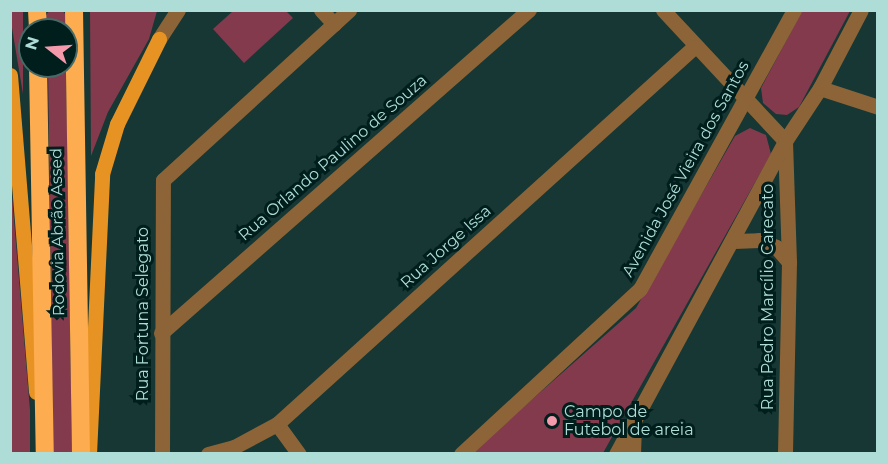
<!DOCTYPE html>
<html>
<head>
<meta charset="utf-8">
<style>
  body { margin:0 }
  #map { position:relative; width:888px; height:464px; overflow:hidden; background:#163734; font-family:Montserrat,sans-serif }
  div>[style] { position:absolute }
  .green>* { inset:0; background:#823a4c }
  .round { border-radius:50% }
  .minor>* { height:15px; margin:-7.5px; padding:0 7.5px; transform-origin:7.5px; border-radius:7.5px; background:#8c6437 }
  .major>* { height:15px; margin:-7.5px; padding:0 7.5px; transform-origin:7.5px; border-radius:7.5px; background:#e79324 }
  .highway>* { height:18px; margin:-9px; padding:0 9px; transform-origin:9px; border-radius:9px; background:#fdac4f }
  .dots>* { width:16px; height:16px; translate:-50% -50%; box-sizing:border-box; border:3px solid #001e1c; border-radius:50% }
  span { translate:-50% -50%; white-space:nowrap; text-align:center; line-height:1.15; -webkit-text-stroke:6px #001e1c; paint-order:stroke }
  .street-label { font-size:16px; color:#aeddd7 }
  .poi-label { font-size:16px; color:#aeddd7 }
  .left { translate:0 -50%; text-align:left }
  .frame { position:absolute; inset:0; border:12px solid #aeddd7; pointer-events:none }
  .north { position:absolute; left:18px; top:18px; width:60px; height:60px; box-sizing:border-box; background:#001e1c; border:2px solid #466a67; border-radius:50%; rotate:287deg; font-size:16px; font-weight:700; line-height:24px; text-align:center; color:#aeddd7 }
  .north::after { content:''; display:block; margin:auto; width:21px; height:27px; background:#f39aac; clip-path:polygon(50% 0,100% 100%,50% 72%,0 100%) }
</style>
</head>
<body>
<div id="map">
  <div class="green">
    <i class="round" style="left:45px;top:9px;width:22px;height:22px"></i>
    <i style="clip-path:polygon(10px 11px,23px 11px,23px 94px,11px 22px)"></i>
    <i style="clip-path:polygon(90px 11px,157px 11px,149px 39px,108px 112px,91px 156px)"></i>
    <i style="clip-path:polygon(233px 11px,286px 11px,293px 18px,244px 63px,213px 29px)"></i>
    <i style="clip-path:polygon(802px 11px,850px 11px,799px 107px,787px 115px,776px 114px,763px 103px,761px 88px)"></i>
    <i style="clip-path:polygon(48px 66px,66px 66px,72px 453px,53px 453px)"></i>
    <i style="clip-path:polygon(750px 128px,766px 135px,771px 154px,603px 453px,470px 454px,636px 308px,735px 136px)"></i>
    <i style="clip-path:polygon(11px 184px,30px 410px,30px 453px,11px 453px)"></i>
  </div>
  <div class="minor">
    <i style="left:321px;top:10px;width:19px;rotate:47deg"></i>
    <i style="left:663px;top:10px;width:179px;rotate:47deg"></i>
    <i style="left:785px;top:141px;width:121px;rotate:88.1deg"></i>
    <i style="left:789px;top:262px;width:192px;rotate:91.2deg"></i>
    <i style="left:159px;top:39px;width:35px;rotate:-57deg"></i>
    <i style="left:820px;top:88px;width:61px;rotate:18.1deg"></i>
    <i style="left:734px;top:241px;width:25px;rotate:-2deg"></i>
    <i style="left:759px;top:240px;width:18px;rotate:22deg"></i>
    <i style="left:776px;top:247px;width:20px;rotate:49deg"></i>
    <i style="left:161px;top:333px;width:490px;rotate:-41.3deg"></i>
    <i style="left:277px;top:424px;width:37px;rotate:54deg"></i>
    <i style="left:162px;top:454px;width:274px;rotate:-89.8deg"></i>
    <i style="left:163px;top:180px;width:252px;rotate:-42.4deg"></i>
    <i style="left:208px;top:454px;width:27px;rotate:-15deg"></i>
    <i style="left:234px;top:447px;width:49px;rotate:-28.1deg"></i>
    <i style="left:277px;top:424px;width:562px;rotate:-42.12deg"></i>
    <i style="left:461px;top:454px;width:243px;rotate:-42.7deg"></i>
    <i style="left:640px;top:289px;width:319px;rotate:-61.1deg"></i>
    <i style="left:616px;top:454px;width:356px;rotate:-61.6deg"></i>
    <i style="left:785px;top:141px;width:64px;rotate:-56.6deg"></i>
    <i style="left:820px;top:88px;width:88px;rotate:-62.3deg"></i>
    <i style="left:633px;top:454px;width:30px;rotate:-88deg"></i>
  </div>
  <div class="major">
    <i style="left:10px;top:75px;width:318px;rotate:85.3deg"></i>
    <i style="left:89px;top:454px;width:280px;rotate:-87.3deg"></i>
    <i style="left:102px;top:174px;width:52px;rotate:-73.3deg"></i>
    <i style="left:117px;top:124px;width:95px;rotate:-63.7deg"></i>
  </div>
  <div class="highway">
    <i style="left:37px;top:10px;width:20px;rotate:87deg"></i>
    <i style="left:74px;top:10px;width:444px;rotate:89.1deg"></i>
    <i style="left:38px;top:66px;width:388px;rotate:89deg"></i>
  </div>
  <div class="dots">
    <i style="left:552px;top:421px;background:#f39aac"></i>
  </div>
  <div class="street-label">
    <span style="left:333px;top:158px;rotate:-41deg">Rua Orlando Paulino de Souza</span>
    <span style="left:686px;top:169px;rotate:-61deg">Avenida José Vieira dos Santos</span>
    <span style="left:58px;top:232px;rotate:-91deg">Rodovia Abrão Assed</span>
    <span style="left:446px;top:247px;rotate:-42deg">Rua Jorge Issa</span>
    <span style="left:768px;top:297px;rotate:-90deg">Rua Pedro Marcílio Carecato</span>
    <span style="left:143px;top:314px;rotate:-90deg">Rua Fortuna Selegato</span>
  </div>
  <div class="poi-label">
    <span class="left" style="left:564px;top:421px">Campo de<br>Futebol de areia</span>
  </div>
  <div class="frame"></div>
  <div class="north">N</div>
</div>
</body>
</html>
